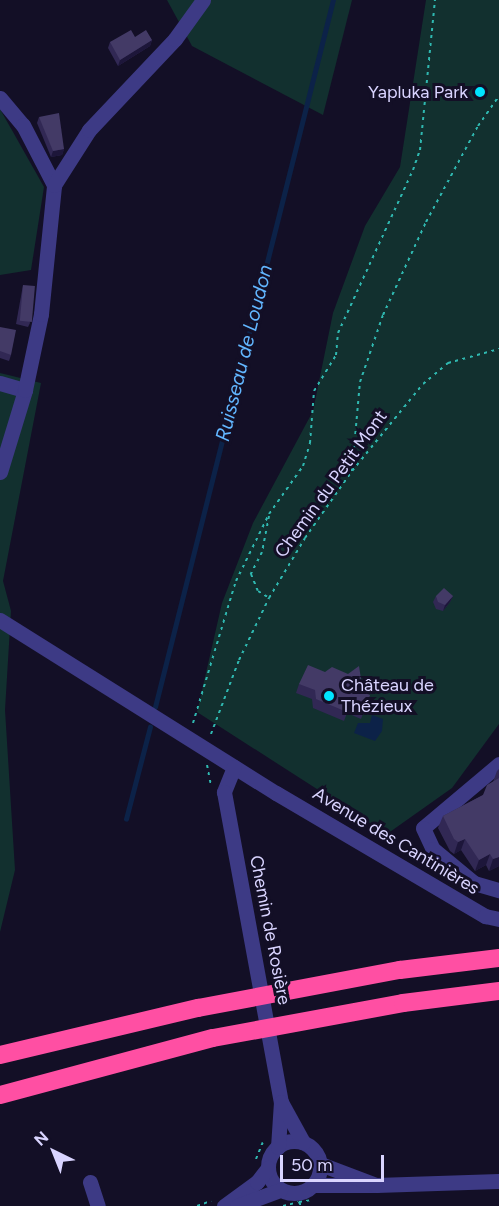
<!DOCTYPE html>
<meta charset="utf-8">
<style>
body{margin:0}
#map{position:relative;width:499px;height:1206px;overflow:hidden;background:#130f26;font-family:Figtree,sans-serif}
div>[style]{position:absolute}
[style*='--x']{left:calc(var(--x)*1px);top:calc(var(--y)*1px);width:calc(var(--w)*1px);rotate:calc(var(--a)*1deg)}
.green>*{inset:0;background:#12302f}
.water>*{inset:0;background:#0c2248}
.stream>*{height:4.5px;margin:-2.25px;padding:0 2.25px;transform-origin:2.25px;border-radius:2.25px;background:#0c2248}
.path>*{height:2px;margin-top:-1px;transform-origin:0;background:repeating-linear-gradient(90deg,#2fb8b0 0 3px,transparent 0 7.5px)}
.minor>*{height:15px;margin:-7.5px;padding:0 7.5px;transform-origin:7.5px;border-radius:7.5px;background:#3d3a85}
.minor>.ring{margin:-7.5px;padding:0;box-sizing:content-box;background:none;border:15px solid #3d3a85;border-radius:50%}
.highway>*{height:18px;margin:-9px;padding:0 9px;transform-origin:9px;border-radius:9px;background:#ff4fa3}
.wall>*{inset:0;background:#312854}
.shaded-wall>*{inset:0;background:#1d163a}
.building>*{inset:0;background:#433a66;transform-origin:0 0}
.dots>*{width:16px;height:16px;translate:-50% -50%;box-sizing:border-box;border:3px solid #130f26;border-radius:50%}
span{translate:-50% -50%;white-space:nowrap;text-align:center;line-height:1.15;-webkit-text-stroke:6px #130f26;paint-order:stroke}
.poi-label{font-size:18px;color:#d9d4ff}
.right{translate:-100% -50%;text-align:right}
.left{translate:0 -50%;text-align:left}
.street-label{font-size:18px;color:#d9d4ff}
.water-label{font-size:20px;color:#62b6ff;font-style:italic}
.north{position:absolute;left:24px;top:1122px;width:60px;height:60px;-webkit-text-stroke:4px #130f26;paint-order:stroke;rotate:317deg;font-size:16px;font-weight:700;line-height:24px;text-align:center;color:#d9d4ff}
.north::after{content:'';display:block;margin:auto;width:21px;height:27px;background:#d9d4ff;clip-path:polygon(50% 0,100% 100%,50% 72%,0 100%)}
.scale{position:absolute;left:280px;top:1155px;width:104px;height:27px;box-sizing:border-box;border:3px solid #d9d4ff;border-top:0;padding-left:8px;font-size:18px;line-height:21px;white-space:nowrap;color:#d9d4ff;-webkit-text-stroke:4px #130f26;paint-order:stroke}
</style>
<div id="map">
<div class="green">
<i style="clip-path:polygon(167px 0,352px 0,323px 115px,192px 46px)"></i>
<i style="clip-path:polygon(426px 0,499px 0,499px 724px,452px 788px,387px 834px,197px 712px,222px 603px,253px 523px,313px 411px,333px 313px,365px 226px,400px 167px)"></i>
<i style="clip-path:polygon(0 109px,44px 187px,31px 270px,0 275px)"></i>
<i style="clip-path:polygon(0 373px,41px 383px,3px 581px,11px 611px,5px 710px,15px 870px,0 932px)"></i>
</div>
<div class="water">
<i style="clip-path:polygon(372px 715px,383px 719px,382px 731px,375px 741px,354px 733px,358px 723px,370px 723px)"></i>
</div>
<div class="stream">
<i style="--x:155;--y:707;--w:729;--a:-75.87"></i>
<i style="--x:126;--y:819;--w:95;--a:-75.4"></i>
</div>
<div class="path">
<i style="--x:352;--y:471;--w:89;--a:-84.9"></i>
<i style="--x:360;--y:382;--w:71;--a:-71.1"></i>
<i style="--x:383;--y:315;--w:102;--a:-65.2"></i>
<i style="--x:426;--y:222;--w:109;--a:-61.6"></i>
<i style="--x:478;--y:126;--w:37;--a:-55"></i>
<i style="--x:269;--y:516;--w:37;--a:101"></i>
<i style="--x:262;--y:552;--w:25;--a:117"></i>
<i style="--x:251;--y:574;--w:18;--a:68"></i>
<i style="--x:258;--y:591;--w:13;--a:32"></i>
<i style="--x:193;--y:723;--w:148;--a:-73.2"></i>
<i style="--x:236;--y:581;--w:75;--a:-63.8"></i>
<i style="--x:269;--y:514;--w:59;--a:-54.7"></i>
<i style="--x:303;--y:466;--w:24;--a:-73"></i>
<i style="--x:310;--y:443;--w:52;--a:-85.6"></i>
<i style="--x:314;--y:391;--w:42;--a:-58.6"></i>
<i style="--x:336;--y:355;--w:22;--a:-85"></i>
<i style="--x:338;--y:333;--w:179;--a:-65.3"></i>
<i style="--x:413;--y:170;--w:21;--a:-71"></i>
<i style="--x:420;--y:150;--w:151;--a:-84.3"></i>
<i style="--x:211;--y:734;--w:79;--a:-69.3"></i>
<i style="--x:239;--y:660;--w:69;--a:-64.2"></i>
<i style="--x:269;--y:598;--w:70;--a:-59"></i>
<i style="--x:305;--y:538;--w:82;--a:-55"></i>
<i style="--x:352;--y:471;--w:112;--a:-50.8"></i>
<i style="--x:423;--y:384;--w:33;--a:-40"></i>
<i style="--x:448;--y:363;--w:53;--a:-15.4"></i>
<i style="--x:207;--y:765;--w:21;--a:79"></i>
<i style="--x:256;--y:1159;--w:18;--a:-68"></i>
<i style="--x:299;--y:1202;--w:12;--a:-9"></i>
<i style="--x:197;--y:1206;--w:15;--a:-20"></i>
<i style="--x:283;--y:1206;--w:16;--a:-14"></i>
<i style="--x:299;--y:1202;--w:4;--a:63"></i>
</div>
<div class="minor">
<i style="--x:0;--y:98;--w:35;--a:50"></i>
<i style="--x:23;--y:125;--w:68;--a:62.7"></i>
<i style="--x:0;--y:383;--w:26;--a:16"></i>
<i style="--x:0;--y:472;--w:86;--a:-73"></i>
<i style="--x:25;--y:390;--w:78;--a:-78.1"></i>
<i style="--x:41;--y:314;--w:130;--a:-84.2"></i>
<i style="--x:54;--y:185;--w:65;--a:-57.5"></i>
<i style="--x:89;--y:130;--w:125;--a:-46.6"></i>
<i style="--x:175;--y:39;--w:48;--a:-54.3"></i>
<i style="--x:0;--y:620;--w:326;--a:32.1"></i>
<i style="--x:276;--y:793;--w:243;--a:30.5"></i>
<i style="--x:485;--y:916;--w:14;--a:12"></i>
<i style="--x:499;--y:764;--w:99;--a:139.9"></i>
<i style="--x:423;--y:828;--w:23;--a:65"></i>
<i style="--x:433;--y:849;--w:53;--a:39.7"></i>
<i style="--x:474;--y:883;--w:26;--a:16"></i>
<i style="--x:234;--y:767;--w:27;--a:112"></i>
<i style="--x:224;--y:792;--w:315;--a:79.6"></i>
<i class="ring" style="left:268px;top:1141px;width:37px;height:37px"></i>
<i style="--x:278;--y:1147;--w:45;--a:-86.2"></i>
<i style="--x:281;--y:1102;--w:46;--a:61.2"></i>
<i style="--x:90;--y:1182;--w:25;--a:72"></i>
<i style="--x:314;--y:1185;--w:62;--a:0"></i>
<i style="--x:376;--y:1185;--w:60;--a:-159.4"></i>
<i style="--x:376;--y:1185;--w:123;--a:-1.9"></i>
<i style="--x:224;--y:1206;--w:41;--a:-36"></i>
<i style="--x:257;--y:1182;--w:18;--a:-52"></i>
<i style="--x:237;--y:1206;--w:46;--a:-20.4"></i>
</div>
<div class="highway">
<i style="--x:0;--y:1055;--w:204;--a:-13.4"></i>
<i style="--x:198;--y:1008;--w:206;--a:-10.7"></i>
<i style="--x:400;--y:970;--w:100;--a:-6.9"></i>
<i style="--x:0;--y:1095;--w:220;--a:-15"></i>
<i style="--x:213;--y:1038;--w:193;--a:-10.4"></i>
<i style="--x:403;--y:1003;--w:97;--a:-7.1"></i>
</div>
<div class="wall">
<i style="clip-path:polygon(135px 37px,152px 40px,150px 46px,118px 66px,108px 48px,110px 42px)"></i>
<i style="clip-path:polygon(39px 117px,64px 149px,62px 155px,51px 157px,37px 123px)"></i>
<i style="clip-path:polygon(23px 285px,30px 323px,28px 327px,16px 324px)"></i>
<i style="clip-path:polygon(0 327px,11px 355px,9px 361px,0 358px)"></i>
<i style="clip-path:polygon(436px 596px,453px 596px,450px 602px,443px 611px,436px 609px,433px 602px)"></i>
<i style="clip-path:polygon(325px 672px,357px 690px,370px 695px,361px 719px,347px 713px,344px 721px,313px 708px,312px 699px,296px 693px,299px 684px)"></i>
<i style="clip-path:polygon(499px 769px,499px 866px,489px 871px,486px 865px,475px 871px,461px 850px,454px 854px,450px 851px,438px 828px,443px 816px,483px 795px,493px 782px,497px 771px)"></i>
</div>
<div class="shaded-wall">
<i style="clip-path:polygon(152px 40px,150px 46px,118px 66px,120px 60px)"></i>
<i style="clip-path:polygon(64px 149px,62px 155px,51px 157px,53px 151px)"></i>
<i style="clip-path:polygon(453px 596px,450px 602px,443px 611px,445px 605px)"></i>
<i style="clip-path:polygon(465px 839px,461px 850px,454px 854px,458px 842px)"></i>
<i style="clip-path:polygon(490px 854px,486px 865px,475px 871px,479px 860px)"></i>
<i style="clip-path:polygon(499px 857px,499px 866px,489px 871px,493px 859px)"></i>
</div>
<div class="building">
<i style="clip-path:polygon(131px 30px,135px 37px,146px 30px,152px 40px,120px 60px,110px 42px)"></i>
<i style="clip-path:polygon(59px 113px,64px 149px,53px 151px,39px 117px)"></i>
<i style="left:23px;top:285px;width:12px;height:36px;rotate:5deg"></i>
<i style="clip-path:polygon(0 327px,16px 330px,11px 355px,0 351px)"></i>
<i style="clip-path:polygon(444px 588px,453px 596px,445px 605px,438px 602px,436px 596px)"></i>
<i style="clip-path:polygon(308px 665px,325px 672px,332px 667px,348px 674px,359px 666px,361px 679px,356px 690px,370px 695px,364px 710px,350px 704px,347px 712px,316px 699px,315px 690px,299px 684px)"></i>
<i style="clip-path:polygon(499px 778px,499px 857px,493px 859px,490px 854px,479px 860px,465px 839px,458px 842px,454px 839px,443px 816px,483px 795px,487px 785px)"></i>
</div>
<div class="dots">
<i style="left:480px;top:92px;background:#00e5ff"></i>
<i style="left:329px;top:696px;background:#00e5ff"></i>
</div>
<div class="poi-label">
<span class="right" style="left:468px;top:92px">Yapluka Park</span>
<span class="left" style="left:341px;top:696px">Château de<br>Thézieux</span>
</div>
<div class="street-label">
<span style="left:331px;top:484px;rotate:-54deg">Chemin du Petit Mont</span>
<span style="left:396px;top:841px;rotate:31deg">Avenue des Cantinières</span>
<span style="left:270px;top:930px;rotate:79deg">Chemin de Rosière</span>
</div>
<div class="water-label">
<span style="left:244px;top:353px;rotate:-76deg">Ruisseau de Loudon</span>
</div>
<div class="north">N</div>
<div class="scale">50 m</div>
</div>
